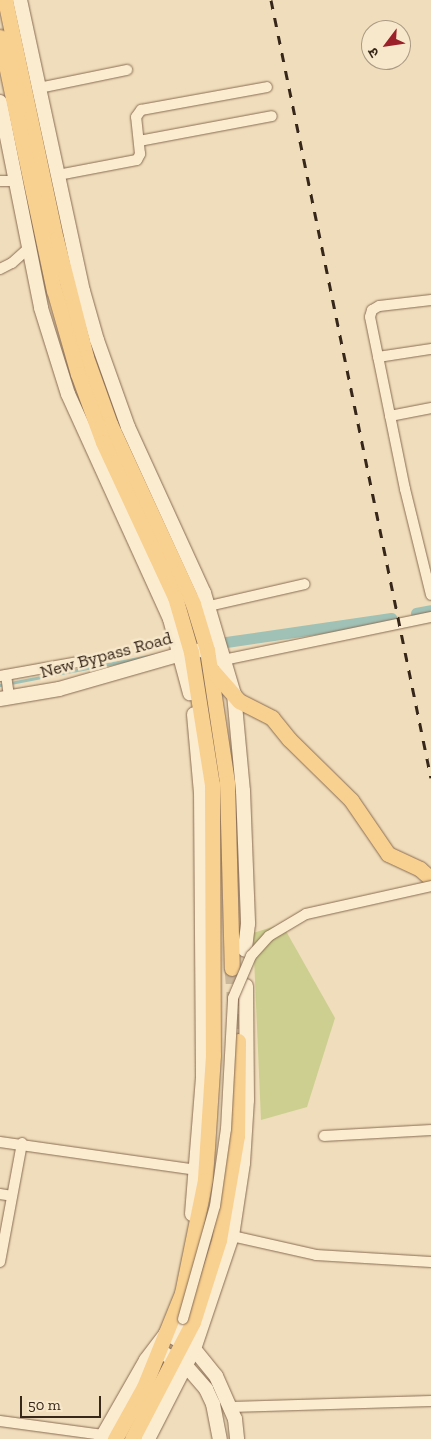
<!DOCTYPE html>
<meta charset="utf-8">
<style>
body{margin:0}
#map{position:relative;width:431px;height:1439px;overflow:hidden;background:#f0ddbb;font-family:"Zilla Slab","Noto Sans Devanagari",serif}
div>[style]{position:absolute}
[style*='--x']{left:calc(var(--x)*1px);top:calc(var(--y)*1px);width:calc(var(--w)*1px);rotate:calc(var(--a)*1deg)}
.green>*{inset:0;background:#cccf8f}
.stream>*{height:3px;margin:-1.5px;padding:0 1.5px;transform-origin:1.5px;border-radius:1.5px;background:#a0c1b5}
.canal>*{height:11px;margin:-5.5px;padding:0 5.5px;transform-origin:5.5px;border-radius:5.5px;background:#a0c1b5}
.primary-tunnel>*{height:15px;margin-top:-7.5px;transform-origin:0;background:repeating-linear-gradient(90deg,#cbb89b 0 15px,transparent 0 23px)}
.roads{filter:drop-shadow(0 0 1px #896d54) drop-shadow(0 0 1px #896d54)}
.minor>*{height:10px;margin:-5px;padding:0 5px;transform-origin:5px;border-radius:5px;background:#fbebcf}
.secondary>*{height:14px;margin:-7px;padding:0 7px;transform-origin:7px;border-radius:7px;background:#fbebcf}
.primary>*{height:15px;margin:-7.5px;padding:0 7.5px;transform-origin:7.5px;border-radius:7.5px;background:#f8d08f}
.rail>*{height:3px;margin-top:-1.5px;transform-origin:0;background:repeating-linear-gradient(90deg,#37261a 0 9px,transparent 0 18px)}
.bridges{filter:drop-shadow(0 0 1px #896d54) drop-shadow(0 0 1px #896d54)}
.minor-bridge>*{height:10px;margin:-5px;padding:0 5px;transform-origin:5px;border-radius:5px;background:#fbebcf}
span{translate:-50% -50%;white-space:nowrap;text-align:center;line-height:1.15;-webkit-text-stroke:5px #f7e8cb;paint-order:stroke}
.street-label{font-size:18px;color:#37261a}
.north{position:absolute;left:361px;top:20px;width:50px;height:50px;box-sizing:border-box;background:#f7e8cb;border:1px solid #aa9a84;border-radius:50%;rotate:239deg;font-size:14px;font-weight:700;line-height:20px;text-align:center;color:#37261a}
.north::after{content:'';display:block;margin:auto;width:18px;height:22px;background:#9c202a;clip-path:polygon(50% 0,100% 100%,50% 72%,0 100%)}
.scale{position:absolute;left:20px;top:1396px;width:81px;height:22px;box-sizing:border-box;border:2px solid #37261a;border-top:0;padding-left:6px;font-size:15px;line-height:18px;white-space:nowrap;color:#37261a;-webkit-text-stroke:4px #f7e8cb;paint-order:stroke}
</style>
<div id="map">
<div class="green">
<i style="clip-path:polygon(282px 924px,335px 1018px,307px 1107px,261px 1120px,253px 933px)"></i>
</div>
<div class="stream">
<i style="--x:0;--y:685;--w:157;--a:-11"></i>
</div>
<div class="canal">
<i style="--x:416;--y:613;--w:15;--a:-11"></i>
<i style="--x:226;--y:642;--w:167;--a:-8.3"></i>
</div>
<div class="primary-tunnel">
<i style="--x:232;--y:968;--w:73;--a:85.3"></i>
</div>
<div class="roads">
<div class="minor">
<i style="--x:39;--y:88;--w:90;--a:-11.6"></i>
<i style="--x:139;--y:141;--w:135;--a:-10.6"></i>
<i style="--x:58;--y:175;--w:80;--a:-10.8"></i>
<i style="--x:137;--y:160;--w:7;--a:-63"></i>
<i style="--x:140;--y:154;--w:37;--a:-96"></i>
<i style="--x:136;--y:117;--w:9;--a:-54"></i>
<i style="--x:141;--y:110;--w:128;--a:-10.3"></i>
<i style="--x:0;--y:181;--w:17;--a:0"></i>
<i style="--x:0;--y:269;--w:13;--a:-27"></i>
<i style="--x:12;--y:263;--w:24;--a:-42"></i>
<i style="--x:431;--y:300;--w:52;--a:173.4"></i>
<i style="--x:379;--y:306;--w:8;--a:150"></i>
<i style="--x:372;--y:310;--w:7;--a:106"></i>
<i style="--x:370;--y:317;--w:176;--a:78.5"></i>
<i style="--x:405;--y:489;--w:109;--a:76.2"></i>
<i style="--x:378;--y:357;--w:54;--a:-8.6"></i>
<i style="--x:390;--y:416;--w:42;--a:-11"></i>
<i style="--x:209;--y:606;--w:98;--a:-12.9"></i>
<i style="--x:209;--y:663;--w:227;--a:-11.7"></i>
<i style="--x:6;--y:675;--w:22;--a:82"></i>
<i style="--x:0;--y:676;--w:84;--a:-10.2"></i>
<i style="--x:324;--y:1136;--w:107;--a:-3.2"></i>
<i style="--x:0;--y:1142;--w:199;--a:8.1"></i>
<i style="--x:0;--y:1194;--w:12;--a:9"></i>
<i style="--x:232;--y:1236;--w:86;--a:12.7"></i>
<i style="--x:316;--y:1255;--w:115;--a:3.5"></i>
<i style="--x:0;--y:1262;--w:121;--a:-79.5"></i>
<i style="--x:175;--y:1338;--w:21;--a:-67"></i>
<i style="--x:231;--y:1407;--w:200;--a:-1.7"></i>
<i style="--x:0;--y:1421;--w:104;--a:7.7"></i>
</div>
<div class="secondary">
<i style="--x:20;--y:0;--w:298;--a:77.8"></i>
<i style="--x:83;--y:291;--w:51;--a:74.1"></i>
<i style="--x:97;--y:340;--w:92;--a:70.4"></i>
<i style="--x:128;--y:427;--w:183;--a:65.4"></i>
<i style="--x:204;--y:593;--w:105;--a:73.5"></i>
<i style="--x:234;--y:694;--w:97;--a:84.7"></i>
<i style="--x:243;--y:791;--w:133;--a:87.8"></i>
<i style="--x:248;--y:924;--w:26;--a:97"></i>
<i style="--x:0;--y:102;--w:210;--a:78.7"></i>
<i style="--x:41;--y:308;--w:90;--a:72.6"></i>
<i style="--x:68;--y:394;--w:247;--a:65.6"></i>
<i style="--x:170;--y:619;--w:77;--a:74.9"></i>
<i style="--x:0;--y:699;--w:60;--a:-9.6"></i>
<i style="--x:59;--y:689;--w:127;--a:-16"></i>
<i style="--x:181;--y:654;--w:38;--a:-11"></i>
<i style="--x:192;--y:1214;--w:137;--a:-85.4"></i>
<i style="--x:203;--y:1077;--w:284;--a:-90.4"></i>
<i style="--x:201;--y:793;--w:79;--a:-95.1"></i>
<i style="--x:160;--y:1351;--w:31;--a:31"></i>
<i style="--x:187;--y:1367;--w:29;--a:49"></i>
<i style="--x:206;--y:1389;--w:17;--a:65"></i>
<i style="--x:213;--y:1404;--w:36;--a:79"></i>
<i style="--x:101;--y:1439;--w:91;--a:-60.3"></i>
<i style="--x:146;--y:1360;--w:34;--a:-53"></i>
<i style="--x:166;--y:1333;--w:32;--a:30"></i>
<i style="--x:194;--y:1349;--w:35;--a:51"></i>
<i style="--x:216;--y:1376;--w:47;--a:66.2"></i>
<i style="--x:235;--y:1419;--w:20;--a:84"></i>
<i style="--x:148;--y:1439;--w:101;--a:-62.9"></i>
<i style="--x:194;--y:1349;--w:119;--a:-71.4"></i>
<i style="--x:232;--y:1236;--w:74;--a:-81.4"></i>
<i style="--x:243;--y:1163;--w:63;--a:-86.4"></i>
<i style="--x:247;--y:1100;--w:114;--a:-90.5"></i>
</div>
<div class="primary">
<i style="--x:5;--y:0;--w:244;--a:78"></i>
<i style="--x:56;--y:239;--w:122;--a:75.7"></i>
<i style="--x:86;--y:357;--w:71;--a:70.3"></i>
<i style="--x:110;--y:424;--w:198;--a:65.2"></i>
<i style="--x:193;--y:604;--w:48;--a:73.1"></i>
<i style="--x:207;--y:650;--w:134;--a:81.4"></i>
<i style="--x:227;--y:783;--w:185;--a:88.5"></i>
<i style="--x:0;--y:37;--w:259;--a:78"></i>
<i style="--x:54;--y:290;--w:87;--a:74.1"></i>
<i style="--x:78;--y:374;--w:72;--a:69.8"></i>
<i style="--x:103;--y:442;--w:171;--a:65.1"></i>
<i style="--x:175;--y:597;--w:57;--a:73.8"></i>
<i style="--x:191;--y:652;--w:134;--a:81"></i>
<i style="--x:212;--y:784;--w:271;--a:89.8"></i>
<i style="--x:213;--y:1055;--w:125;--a:93.7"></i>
<i style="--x:205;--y:1180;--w:115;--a:101.5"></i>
<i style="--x:182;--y:1293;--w:101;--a:112"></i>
<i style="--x:144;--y:1387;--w:60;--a:119.1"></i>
<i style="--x:210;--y:668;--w:44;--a:48.7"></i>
<i style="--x:239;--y:701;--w:37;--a:27"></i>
<i style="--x:272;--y:718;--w:27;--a:51"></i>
<i style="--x:289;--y:739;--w:87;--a:44.5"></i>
<i style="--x:351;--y:800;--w:65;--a:55.6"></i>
<i style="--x:388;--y:854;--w:35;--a:25"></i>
<i style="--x:420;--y:869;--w:15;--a:42"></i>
<i style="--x:132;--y:1439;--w:132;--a:-62.5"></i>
<i style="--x:193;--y:1322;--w:86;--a:-72.4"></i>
<i style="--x:219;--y:1240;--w:106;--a:-80.2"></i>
<i style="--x:237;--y:1136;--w:95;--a:-89.4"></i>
</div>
</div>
<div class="rail">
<i style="--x:271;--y:0;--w:794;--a:78.38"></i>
</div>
<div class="bridges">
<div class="minor-bridge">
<i style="--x:183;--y:1319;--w:117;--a:-74.2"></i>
<i style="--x:215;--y:1206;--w:78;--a:-81.9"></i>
<i style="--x:226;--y:1129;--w:131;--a:-86.9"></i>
<i style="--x:233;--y:998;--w:46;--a:-66.8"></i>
<i style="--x:251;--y:956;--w:27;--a:-48"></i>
<i style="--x:269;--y:936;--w:43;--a:-30.7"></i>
<i style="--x:306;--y:914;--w:128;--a:-12.6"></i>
</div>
</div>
<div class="street-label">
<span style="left:106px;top:655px;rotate:-15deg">New Bypass Road</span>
</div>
<div class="north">उ</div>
<div class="scale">50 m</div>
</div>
